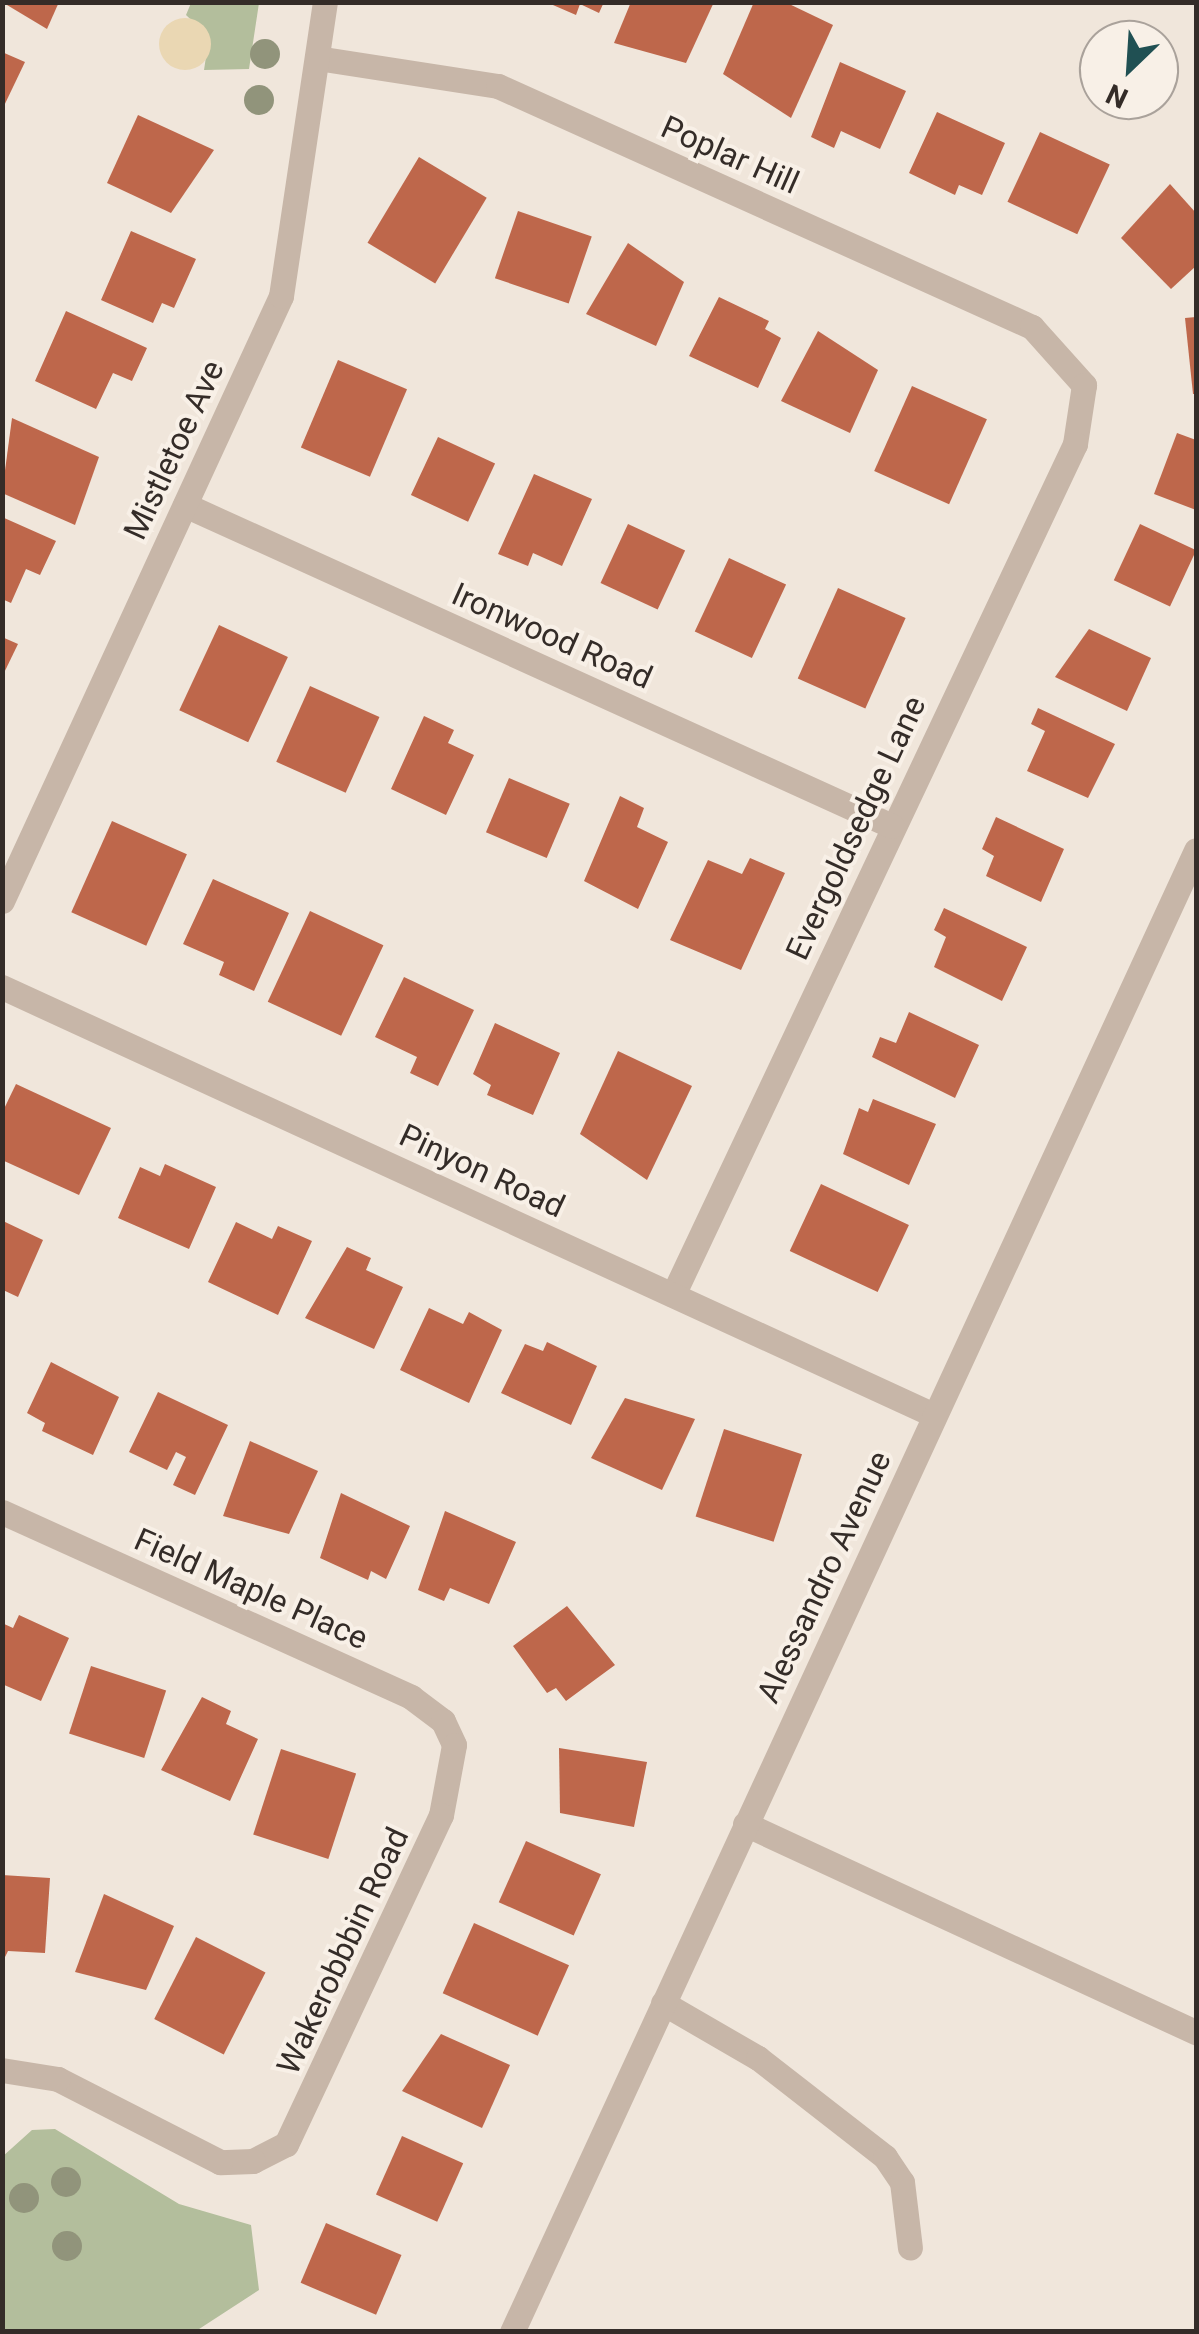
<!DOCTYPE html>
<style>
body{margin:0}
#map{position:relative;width:1199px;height:2334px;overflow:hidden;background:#f0e6db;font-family:Roboto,sans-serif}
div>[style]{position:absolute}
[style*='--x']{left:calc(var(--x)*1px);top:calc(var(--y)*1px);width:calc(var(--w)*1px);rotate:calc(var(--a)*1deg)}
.green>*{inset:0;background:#b3be9c}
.sand>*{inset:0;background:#ead7b3}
.round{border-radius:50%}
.building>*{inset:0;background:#be674b;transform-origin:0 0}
.minor>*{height:25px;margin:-12.5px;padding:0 12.5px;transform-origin:12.5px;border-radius:12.5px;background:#c7b6a8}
.trees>*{width:30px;height:30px;margin:-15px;border-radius:50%;background:#91947b}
span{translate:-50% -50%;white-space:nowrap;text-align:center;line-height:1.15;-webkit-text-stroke:8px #f8f0e7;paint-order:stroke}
.street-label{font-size:32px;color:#342c28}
.frame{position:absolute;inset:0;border:5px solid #342c28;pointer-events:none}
.north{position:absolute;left:1079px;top:20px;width:100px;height:100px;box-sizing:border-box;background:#f8f0e7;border:2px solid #aaa29b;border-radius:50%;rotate:205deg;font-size:28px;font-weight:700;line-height:40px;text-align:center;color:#342c28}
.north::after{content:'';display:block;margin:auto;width:35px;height:45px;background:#205053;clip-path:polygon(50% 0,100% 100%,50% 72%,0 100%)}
</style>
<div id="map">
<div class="green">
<i style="clip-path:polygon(191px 3px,259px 3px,249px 69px,204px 70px,209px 37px,186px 15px)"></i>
<i style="clip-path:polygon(55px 2129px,179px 2204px,251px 2225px,259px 2290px,196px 2331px,3px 2331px,2px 2157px,32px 2130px)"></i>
</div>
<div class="sand">
<i class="round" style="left:159px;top:18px;width:52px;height:52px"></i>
</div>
<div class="building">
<i style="clip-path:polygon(2px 2px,59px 2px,47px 29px)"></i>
<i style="clip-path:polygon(546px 2px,604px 2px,599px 13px,580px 4px,576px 15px)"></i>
<i style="clip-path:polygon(631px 2px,714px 2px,686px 63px,614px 43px)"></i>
<i style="clip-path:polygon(754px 2px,785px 2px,833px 25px,791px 118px,723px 74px)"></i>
<i style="clip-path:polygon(2px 52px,25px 62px,2px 110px)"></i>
<i style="clip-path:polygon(840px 62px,906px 91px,880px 149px,841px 131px,834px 148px,811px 137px)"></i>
<i style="clip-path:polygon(937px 112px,1005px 143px,982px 195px,959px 185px,955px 195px,909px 173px)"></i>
<i style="clip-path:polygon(138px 115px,214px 150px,171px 213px,107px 183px)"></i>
<i style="left:1040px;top:132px;width:77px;height:77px;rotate:25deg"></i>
<i style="left:419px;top:157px;width:79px;height:100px;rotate:31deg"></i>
<i style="clip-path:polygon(1170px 184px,1196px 213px,1196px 266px,1171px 289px,1121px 238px)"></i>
<i style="left:518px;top:211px;width:78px;height:71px;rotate:19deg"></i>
<i style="clip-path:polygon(131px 231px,196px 259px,174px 308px,162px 303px,153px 323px,101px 300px)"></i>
<i style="clip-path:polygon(628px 243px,684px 282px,656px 346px,586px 314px)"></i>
<i style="clip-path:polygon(719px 297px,769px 321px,765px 329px,781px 338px,758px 388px,689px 356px)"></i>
<i style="clip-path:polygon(66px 311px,147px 348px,132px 381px,113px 373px,96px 409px,35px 381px)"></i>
<i style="clip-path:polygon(1196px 317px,1196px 394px,1193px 394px,1185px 318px)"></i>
<i style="clip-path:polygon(818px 331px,878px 370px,850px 433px,781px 401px)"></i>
<i style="left:338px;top:360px;width:75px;height:95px;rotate:23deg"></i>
<i style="left:912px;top:386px;width:82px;height:93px;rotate:24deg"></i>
<i style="clip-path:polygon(12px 418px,99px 457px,75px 525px,2px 493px)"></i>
<i style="clip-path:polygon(1177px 433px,1196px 440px,1196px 510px,1154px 494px)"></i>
<i style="left:438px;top:437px;width:63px;height:64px;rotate:25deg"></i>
<i style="clip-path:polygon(534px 474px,592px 499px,562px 566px,533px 553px,528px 566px,498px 554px)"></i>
<i style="clip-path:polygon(2px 517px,56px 541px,40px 575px,26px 569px,11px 603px,2px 599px)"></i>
<i style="left:628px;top:524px;width:63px;height:65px;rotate:25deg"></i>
<i style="left:1140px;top:524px;width:62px;height:62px;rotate:25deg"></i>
<i style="left:729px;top:558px;width:63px;height:81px;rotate:25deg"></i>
<i style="left:838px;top:588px;width:74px;height:99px;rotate:24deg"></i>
<i style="left:219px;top:625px;width:76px;height:94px;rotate:25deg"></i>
<i style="clip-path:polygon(1089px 629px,1151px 658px,1127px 711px,1055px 677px)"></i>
<i style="clip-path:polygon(2px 637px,18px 644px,2px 677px)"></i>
<i style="left:310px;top:686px;width:76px;height:83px;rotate:24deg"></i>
<i style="clip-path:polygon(1038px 708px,1115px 744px,1088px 798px,1027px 771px,1045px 731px,1031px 724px)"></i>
<i style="clip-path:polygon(424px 716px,454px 730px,448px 743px,474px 755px,446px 815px,391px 789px)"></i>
<i style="left:509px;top:778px;width:66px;height:59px;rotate:23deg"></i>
<i style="clip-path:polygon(620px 796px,644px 808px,637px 827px,668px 842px,638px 909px,584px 881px)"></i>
<i style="clip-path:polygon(996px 817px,1064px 849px,1041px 902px,986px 876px,994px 856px,982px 849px)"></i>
<i style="left:112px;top:821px;width:82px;height:100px;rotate:24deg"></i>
<i style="clip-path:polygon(750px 858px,785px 873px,741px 970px,670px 940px,708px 860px,742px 874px)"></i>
<i style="clip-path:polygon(213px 879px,289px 913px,254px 991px,219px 975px,224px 962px,183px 944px)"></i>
<i style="clip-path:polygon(944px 908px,1027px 947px,1002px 1001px,934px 967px,946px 937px,934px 930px)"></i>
<i style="left:310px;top:911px;width:81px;height:100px;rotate:25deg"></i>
<i style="clip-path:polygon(404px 977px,474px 1010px,438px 1086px,410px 1073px,417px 1057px,375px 1037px)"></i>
<i style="clip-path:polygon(909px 1012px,979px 1045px,955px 1098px,872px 1057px,880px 1037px,896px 1043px)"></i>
<i style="clip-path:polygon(495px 1023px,560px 1053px,533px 1115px,487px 1095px,491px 1085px,473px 1074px)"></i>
<i style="clip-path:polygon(618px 1051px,692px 1086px,647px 1180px,580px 1134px)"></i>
<i style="clip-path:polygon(16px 1084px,111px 1128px,79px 1195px,2px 1160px,2px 1113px)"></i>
<i style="clip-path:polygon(873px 1099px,936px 1124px,909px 1185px,843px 1154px,859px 1108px,868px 1112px)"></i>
<i style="clip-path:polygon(165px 1164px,216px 1187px,189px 1249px,118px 1218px,140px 1167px,160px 1176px)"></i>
<i style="left:821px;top:1184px;width:97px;height:74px;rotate:25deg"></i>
<i style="clip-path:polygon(3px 1221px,43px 1240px,18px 1297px,3px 1290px)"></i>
<i style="clip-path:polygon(236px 1222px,272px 1239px,278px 1226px,312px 1241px,278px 1315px,208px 1282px)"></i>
<i style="clip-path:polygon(347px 1247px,371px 1258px,366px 1270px,403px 1287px,374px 1349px,305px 1318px)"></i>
<i style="clip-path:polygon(429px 1308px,463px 1324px,469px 1312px,502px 1330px,469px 1403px,400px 1370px)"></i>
<i style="clip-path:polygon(547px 1342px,597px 1366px,571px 1425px,501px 1393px,525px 1344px,543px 1351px)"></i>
<i style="clip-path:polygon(51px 1362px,119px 1397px,93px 1455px,42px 1431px,45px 1423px,27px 1413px)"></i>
<i style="clip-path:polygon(158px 1392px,228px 1425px,195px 1495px,173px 1485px,186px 1457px,176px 1452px,167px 1470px,129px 1452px)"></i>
<i style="clip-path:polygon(625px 1398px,695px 1419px,662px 1490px,591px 1458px)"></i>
<i style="left:724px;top:1429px;width:82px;height:92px;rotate:18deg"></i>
<i style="clip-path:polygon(250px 1441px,318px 1471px,289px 1534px,223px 1516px)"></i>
<i style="clip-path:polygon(341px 1493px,410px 1526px,386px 1579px,371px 1571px,368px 1580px,320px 1558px)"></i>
<i style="clip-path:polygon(445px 1511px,516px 1542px,489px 1604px,450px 1588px,444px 1601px,418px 1590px)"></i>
<i style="clip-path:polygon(567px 1606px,615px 1665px,566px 1701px,556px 1688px,547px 1693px,513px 1646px)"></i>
<i style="clip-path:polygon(19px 1615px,69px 1638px,41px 1701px,2px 1684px,2px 1623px,13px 1628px)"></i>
<i style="left:91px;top:1666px;width:79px;height:71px;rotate:18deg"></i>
<i style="clip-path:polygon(202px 1697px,231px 1711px,226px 1724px,258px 1739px,230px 1801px,161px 1770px)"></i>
<i style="clip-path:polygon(559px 1748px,647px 1762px,634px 1827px,560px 1813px)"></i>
<i style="left:281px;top:1749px;width:79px;height:90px;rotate:18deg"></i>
<i style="left:526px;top:1841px;width:82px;height:67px;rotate:24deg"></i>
<i style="clip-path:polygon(2px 1875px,50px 1878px,45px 1953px,8px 1951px,2px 1963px)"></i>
<i style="clip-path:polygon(104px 1894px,174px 1926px,146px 1990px,75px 1972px)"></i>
<i style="left:474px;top:1923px;width:104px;height:77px;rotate:24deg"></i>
<i style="left:196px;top:1937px;width:78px;height:92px;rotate:27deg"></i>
<i style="clip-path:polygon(441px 2034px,510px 2065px,482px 2128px,402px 2091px)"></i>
<i style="left:402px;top:2136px;width:67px;height:64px;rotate:24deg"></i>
<i style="left:326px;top:2223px;width:82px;height:65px;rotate:23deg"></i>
</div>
<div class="minor">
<i style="--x:317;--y:58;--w:183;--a:8.8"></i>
<i style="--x:498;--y:86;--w:586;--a:24.29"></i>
<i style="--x:1032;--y:327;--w:78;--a:48.1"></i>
<i style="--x:1084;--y:385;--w:60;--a:98.7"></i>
<i style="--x:1075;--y:444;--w:941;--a:115.29"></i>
<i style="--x:185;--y:505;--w:776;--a:24.42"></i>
<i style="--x:2;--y:901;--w:666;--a:-65.24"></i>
<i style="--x:281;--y:296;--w:297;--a:-81.5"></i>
<i style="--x:2;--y:987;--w:1026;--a:24.67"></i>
<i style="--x:2;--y:1512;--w:449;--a:24.3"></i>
<i style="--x:411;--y:1697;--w:40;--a:37"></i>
<i style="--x:443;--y:1721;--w:26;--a:65"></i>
<i style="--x:454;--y:1745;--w:71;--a:100.5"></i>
<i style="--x:441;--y:1815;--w:364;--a:115.2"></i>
<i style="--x:286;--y:2144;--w:37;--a:153"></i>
<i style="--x:253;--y:2161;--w:33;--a:178"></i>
<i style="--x:220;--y:2162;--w:182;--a:-152.9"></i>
<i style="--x:58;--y:2079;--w:57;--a:-170.9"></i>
<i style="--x:745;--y:1824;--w:497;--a:24.8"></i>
<i style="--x:663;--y:2003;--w:110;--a:30.1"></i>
<i style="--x:758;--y:2058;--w:161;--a:37.9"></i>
<i style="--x:885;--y:2157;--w:30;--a:56"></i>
<i style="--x:902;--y:2182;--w:66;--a:83.1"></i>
<i style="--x:512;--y:2332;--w:1632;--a:-65.22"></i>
</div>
<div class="trees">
<i style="left:265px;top:54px"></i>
<i style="left:259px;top:100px"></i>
<i style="left:66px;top:2182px"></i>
<i style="left:24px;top:2198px"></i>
<i style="left:67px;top:2246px"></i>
</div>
<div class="street-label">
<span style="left:730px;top:155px;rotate:24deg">Poplar Hill</span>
<span style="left:174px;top:450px;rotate:-65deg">Mistletoe Ave</span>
<span style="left:552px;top:636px;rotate:24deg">Ironwood Road</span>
<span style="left:856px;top:828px;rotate:-65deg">Evergoldsedge Lane</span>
<span style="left:482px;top:1171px;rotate:25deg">Pinyon Road</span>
<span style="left:824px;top:1577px;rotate:-65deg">Alessandro Avenue</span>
<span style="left:251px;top:1589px;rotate:24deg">Field Maple Place</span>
<span style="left:343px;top:1951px;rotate:-65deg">Wakerobbbin Road</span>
</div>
<div class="frame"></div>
<div class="north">N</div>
</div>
